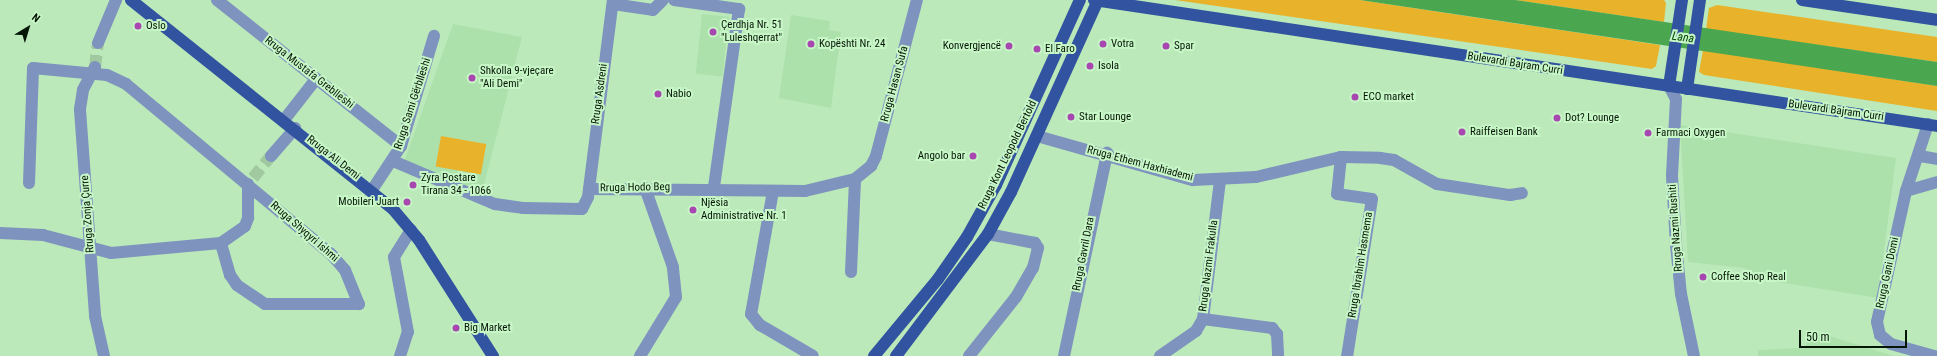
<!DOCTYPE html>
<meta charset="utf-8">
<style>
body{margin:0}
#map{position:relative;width:1937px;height:356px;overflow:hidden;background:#bbe9ba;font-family:"Roboto Condensed",sans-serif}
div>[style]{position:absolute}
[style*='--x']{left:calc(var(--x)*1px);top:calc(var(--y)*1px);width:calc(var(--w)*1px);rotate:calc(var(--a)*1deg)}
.built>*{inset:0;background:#ade1ac;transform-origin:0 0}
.green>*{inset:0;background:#e9b22b;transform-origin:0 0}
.water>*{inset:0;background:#4aa64f}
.minor-tunnel>*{height:12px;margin-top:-6px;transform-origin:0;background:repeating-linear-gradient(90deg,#a0c99f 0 12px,transparent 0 18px)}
.minor>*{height:12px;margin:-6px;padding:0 6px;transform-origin:6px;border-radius:6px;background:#7e93be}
.major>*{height:12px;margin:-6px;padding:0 6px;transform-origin:6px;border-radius:6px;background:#32539f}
.dots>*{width:11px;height:11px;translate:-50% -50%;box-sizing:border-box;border:2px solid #c8f7c7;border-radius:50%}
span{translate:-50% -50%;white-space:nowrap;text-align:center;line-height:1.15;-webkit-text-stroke:4px #c8f7c7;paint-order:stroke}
.poi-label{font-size:11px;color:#061606}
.left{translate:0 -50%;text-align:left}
.right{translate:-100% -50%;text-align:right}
.street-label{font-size:11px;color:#061606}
.water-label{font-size:12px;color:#00460a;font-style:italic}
.north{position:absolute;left:8px;top:8px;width:40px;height:40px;-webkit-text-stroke:3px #c8f7c7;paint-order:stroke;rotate:38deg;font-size:11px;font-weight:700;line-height:16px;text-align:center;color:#061606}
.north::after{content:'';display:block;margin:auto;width:14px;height:18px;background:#061606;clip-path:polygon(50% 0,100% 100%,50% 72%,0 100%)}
.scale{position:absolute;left:1799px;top:330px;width:108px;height:18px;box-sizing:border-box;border:2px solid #061606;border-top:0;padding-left:5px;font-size:12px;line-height:14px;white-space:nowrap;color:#061606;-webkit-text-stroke:3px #c8f7c7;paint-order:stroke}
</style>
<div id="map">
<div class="built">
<i style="left:702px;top:14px;width:27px;height:60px;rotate:6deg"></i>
<i style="clip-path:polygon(791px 15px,830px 21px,829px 30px,841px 32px,831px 108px,779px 98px)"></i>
<i style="clip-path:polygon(453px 24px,522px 37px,482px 193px,404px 162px)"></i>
<i style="clip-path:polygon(1680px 125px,1896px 158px,1878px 298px,1771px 281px,1744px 268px,1688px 262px)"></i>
<i style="clip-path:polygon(1810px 330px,1894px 356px,1758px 356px,1758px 350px,1800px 348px,1806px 345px)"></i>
</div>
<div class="green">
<i style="clip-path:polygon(1175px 0,1360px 0,1660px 45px,1656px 66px,1652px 69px)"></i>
<i style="clip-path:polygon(1515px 0,1664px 0,1666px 3px,1664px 22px)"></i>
<i style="clip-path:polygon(1717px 5px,1937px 37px,1937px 62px,1706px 29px,1709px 8px)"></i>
<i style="clip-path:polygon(1703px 50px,1937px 86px,1937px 111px,1704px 75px,1699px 72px)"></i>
<i style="left:441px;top:136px;width:46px;height:31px;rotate:10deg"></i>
</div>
<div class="water">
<i style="clip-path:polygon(1360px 0,1515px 0,1937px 62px,1937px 86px)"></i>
</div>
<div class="minor-tunnel">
<i style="--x:95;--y:67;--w:24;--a:-83"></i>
<i style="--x:253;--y:178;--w:28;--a:-51"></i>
</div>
<div class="minor">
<i style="--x:217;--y:0;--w:235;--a:38.4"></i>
<i style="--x:674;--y:0;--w:66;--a:7.9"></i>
<i style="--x:739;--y:9;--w:181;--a:98"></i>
<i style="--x:613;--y:4;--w:40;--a:8.5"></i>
<i style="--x:653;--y:10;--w:14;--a:-45"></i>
<i style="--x:98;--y:43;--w:47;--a:-67.3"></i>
<i style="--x:95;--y:67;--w:26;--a:118"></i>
<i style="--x:83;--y:90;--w:20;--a:99"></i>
<i style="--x:80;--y:110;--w:207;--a:85.8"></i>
<i style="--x:95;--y:316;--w:41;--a:77.3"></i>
<i style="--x:1669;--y:86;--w:15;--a:62"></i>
<i style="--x:1676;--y:99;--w:77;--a:93"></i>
<i style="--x:1672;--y:176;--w:69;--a:86.7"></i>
<i style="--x:1676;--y:245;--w:49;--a:84.2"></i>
<i style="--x:1681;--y:294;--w:63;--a:78.2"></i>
<i style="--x:284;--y:120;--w:52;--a:-52"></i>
<i style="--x:1928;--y:124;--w:71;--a:108.2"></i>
<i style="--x:1906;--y:191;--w:134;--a:102.5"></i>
<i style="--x:1877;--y:322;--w:13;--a:77"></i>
<i style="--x:1880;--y:335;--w:14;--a:39"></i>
<i style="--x:1891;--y:344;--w:45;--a:15.6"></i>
<i style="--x:1037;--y:136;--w:162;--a:15.8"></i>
<i style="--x:1193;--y:180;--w:63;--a:-2.7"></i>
<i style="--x:1256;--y:177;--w:87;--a:-13.2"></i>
<i style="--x:1341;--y:157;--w:39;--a:1"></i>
<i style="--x:1380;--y:158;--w:14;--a:8"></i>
<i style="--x:1394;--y:160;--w:49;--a:29.2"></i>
<i style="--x:1437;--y:184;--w:74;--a:8.6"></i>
<i style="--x:1510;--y:195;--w:12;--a:-9"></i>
<i style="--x:271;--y:156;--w:37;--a:-49"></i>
<i style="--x:1920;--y:156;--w:17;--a:10"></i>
<i style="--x:1341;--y:157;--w:37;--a:96"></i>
<i style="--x:1337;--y:194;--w:35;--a:8"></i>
<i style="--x:1372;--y:199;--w:159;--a:99"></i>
<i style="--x:393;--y:161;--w:111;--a:22.9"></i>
<i style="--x:495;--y:204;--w:28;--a:8"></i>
<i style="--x:523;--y:208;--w:59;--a:1"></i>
<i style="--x:582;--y:209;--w:13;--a:-63"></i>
<i style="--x:588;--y:197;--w:199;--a:-82.8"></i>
<i style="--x:29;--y:183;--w:115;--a:-88"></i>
<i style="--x:33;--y:68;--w:74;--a:5.4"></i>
<i style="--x:107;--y:75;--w:21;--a:25"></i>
<i style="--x:126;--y:84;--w:266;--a:39.7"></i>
<i style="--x:331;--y:254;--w:21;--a:49"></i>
<i style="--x:345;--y:270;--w:37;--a:68"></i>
<i style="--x:359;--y:304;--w:94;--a:180"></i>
<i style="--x:265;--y:304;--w:34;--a:-146"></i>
<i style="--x:237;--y:285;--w:12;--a:-125"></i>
<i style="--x:230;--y:275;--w:33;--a:-106"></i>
<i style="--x:589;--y:189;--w:216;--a:0.5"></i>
<i style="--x:805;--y:191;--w:51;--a:-13.5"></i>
<i style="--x:855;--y:179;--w:21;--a:-39"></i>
<i style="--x:871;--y:166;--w:11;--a:-63"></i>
<i style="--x:876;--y:156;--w:161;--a:-75.3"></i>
<i style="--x:372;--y:190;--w:53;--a:-56.6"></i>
<i style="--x:401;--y:146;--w:115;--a:-73.3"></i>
<i style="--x:773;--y:191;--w:125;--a:100.1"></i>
<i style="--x:751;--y:314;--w:14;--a:51"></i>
<i style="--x:760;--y:325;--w:61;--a:30.3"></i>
<i style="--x:1906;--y:191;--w:32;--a:-16"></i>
<i style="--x:0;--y:233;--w:43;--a:2.7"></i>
<i style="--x:43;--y:235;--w:70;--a:14.8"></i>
<i style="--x:111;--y:253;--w:110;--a:-5.2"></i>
<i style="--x:221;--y:243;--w:29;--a:-35"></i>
<i style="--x:245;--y:226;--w:9;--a:-69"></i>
<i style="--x:248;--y:218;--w:34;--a:-90"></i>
<i style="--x:851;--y:272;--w:93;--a:-87.5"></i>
<i style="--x:1203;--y:319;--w:70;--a:7.4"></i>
<i style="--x:1272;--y:328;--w:8;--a:50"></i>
<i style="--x:1277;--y:334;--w:22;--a:87"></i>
<i style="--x:400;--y:356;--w:25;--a:-72"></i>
<i style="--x:408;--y:332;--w:76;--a:-100.6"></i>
<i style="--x:394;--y:257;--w:32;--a:-58"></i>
<i style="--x:640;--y:356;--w:69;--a:-58.6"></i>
<i style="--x:676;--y:297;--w:30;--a:-96"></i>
<i style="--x:673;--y:267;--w:84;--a:-109.5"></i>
<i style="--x:969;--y:356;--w:75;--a:-51.5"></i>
<i style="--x:1016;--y:297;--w:34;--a:-60"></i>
<i style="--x:1033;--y:268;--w:21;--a:-76"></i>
<i style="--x:1038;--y:248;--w:6;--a:-121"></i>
<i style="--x:1035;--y:243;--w:48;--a:-169.2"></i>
<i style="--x:1064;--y:356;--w:208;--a:-78"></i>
<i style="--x:1160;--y:356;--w:44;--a:-34.8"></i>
<i style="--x:1196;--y:331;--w:14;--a:-60"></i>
<i style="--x:1203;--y:319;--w:140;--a:-83"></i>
</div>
<div class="major">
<i style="--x:131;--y:0;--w:334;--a:38.6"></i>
<i style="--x:392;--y:208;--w:42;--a:49.8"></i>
<i style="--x:419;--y:240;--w:138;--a:57.5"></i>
<i style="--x:1094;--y:0;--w:852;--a:8.5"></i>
<i style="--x:1802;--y:0;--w:136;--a:8.4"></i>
<i style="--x:1669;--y:86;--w:87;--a:-81.4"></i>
<i style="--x:1687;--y:89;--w:90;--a:-81.7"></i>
<i style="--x:874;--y:356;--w:100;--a:-50.3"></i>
<i style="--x:938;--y:279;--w:51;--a:-55.4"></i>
<i style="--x:967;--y:237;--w:60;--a:-60.9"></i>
<i style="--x:996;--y:185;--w:203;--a:-65.6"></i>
<i style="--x:896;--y:356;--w:153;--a:-53"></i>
<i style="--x:988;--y:234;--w:48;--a:-61.3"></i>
<i style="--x:1011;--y:192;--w:211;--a:-65.6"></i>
</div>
<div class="dots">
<i style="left:138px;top:26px;background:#a747af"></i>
<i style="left:713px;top:32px;background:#a747af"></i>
<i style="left:811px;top:44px;background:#a747af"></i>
<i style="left:1103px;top:44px;background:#a747af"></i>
<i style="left:1009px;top:46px;background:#a747af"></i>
<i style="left:1166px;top:46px;background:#a747af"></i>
<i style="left:1037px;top:49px;background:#a747af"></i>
<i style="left:1090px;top:66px;background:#a747af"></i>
<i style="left:472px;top:78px;background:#a747af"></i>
<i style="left:658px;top:94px;background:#a747af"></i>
<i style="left:1355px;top:97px;background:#a747af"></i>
<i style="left:1071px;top:117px;background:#a747af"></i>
<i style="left:1557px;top:118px;background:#a747af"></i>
<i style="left:1462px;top:132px;background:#a747af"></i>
<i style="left:1648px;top:133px;background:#a747af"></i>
<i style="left:973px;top:156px;background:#a747af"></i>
<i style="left:413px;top:185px;background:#a747af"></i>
<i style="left:407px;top:202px;background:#a747af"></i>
<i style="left:693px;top:210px;background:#a747af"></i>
<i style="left:1703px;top:277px;background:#a747af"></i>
<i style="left:456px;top:328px;background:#a747af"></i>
</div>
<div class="poi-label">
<span class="left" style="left:146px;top:26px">Oslo</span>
<span class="left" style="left:721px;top:32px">Çerdhja Nr. 51<br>"Luleshqerrat"</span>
<span class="left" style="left:819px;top:44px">Kopështi Nr. 24</span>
<span class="left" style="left:1111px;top:44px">Votra</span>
<span class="right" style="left:1001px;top:46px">Konvergjencë</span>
<span class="left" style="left:1174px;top:46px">Spar</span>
<span class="left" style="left:1045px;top:49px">El Faro</span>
<span class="left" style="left:1098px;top:66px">Isola</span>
<span class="left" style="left:480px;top:78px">Shkolla 9-vjeçare<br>"Ali Demi"</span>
<span class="left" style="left:666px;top:94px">Nabio</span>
<span class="left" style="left:1363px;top:97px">ECO market</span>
<span class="left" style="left:1079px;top:117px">Star Lounge</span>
<span class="left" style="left:1565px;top:118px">Dot? Lounge</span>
<span class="left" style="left:1470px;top:132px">Raiffeisen Bank</span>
<span class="left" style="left:1656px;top:133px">Farmaci Oxygen</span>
<span class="right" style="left:965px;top:156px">Angolo bar</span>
<span class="left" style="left:421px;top:185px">Zyra Postare<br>Tirana 34 - 1066</span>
<span class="right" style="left:399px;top:202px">Mobileri Juart</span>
<span class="left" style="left:701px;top:210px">Njësia<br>Administrative Nr. 1</span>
<span class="left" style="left:1711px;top:277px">Coffee Shop Real</span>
<span class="left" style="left:464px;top:328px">Big Market</span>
</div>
<div class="street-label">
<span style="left:1515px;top:64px;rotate:9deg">Bulevardi Bajram Curri</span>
<span style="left:309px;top:73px;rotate:38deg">Rruga Mustafa Greblleshi</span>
<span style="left:895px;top:84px;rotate:-75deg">Rruga Hasan Sufa</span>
<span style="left:600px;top:94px;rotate:-82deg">Rruga Asdreni</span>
<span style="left:413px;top:104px;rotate:-72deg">Rruga Sami Gërblleshi</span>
<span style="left:1836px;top:111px;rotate:8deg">Bulevardi Bajram Curri</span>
<span style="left:1008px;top:155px;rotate:-64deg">Rruga Kont Leopold Bertold</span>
<span style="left:333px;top:158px;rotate:38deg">Rruga Ali Demi</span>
<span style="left:1140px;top:164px;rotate:15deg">Rruga Ethem Haxhiademi</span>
<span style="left:635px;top:188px;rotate:-1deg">Rruga Hodo Beg</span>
<span style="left:88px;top:214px;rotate:-94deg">Rruga Zonja Çurre</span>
<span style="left:1676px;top:228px;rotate:-94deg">Rruga Nazmi Rushiti</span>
<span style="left:304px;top:232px;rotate:41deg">Rruga Shyqyri Ishmi</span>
<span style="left:1084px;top:254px;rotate:-79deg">Rruga Gavril Dara</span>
<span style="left:1361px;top:265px;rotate:-81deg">Rruga Ibrahim Hasmema</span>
<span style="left:1209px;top:266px;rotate:-83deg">Rruga Nazmi Frakulla</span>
<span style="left:1888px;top:273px;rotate:-78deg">Rruga Gani Domi</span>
</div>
<div class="water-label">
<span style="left:1683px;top:38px;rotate:8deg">Lana</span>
</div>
<div class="north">N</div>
<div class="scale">50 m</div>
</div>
